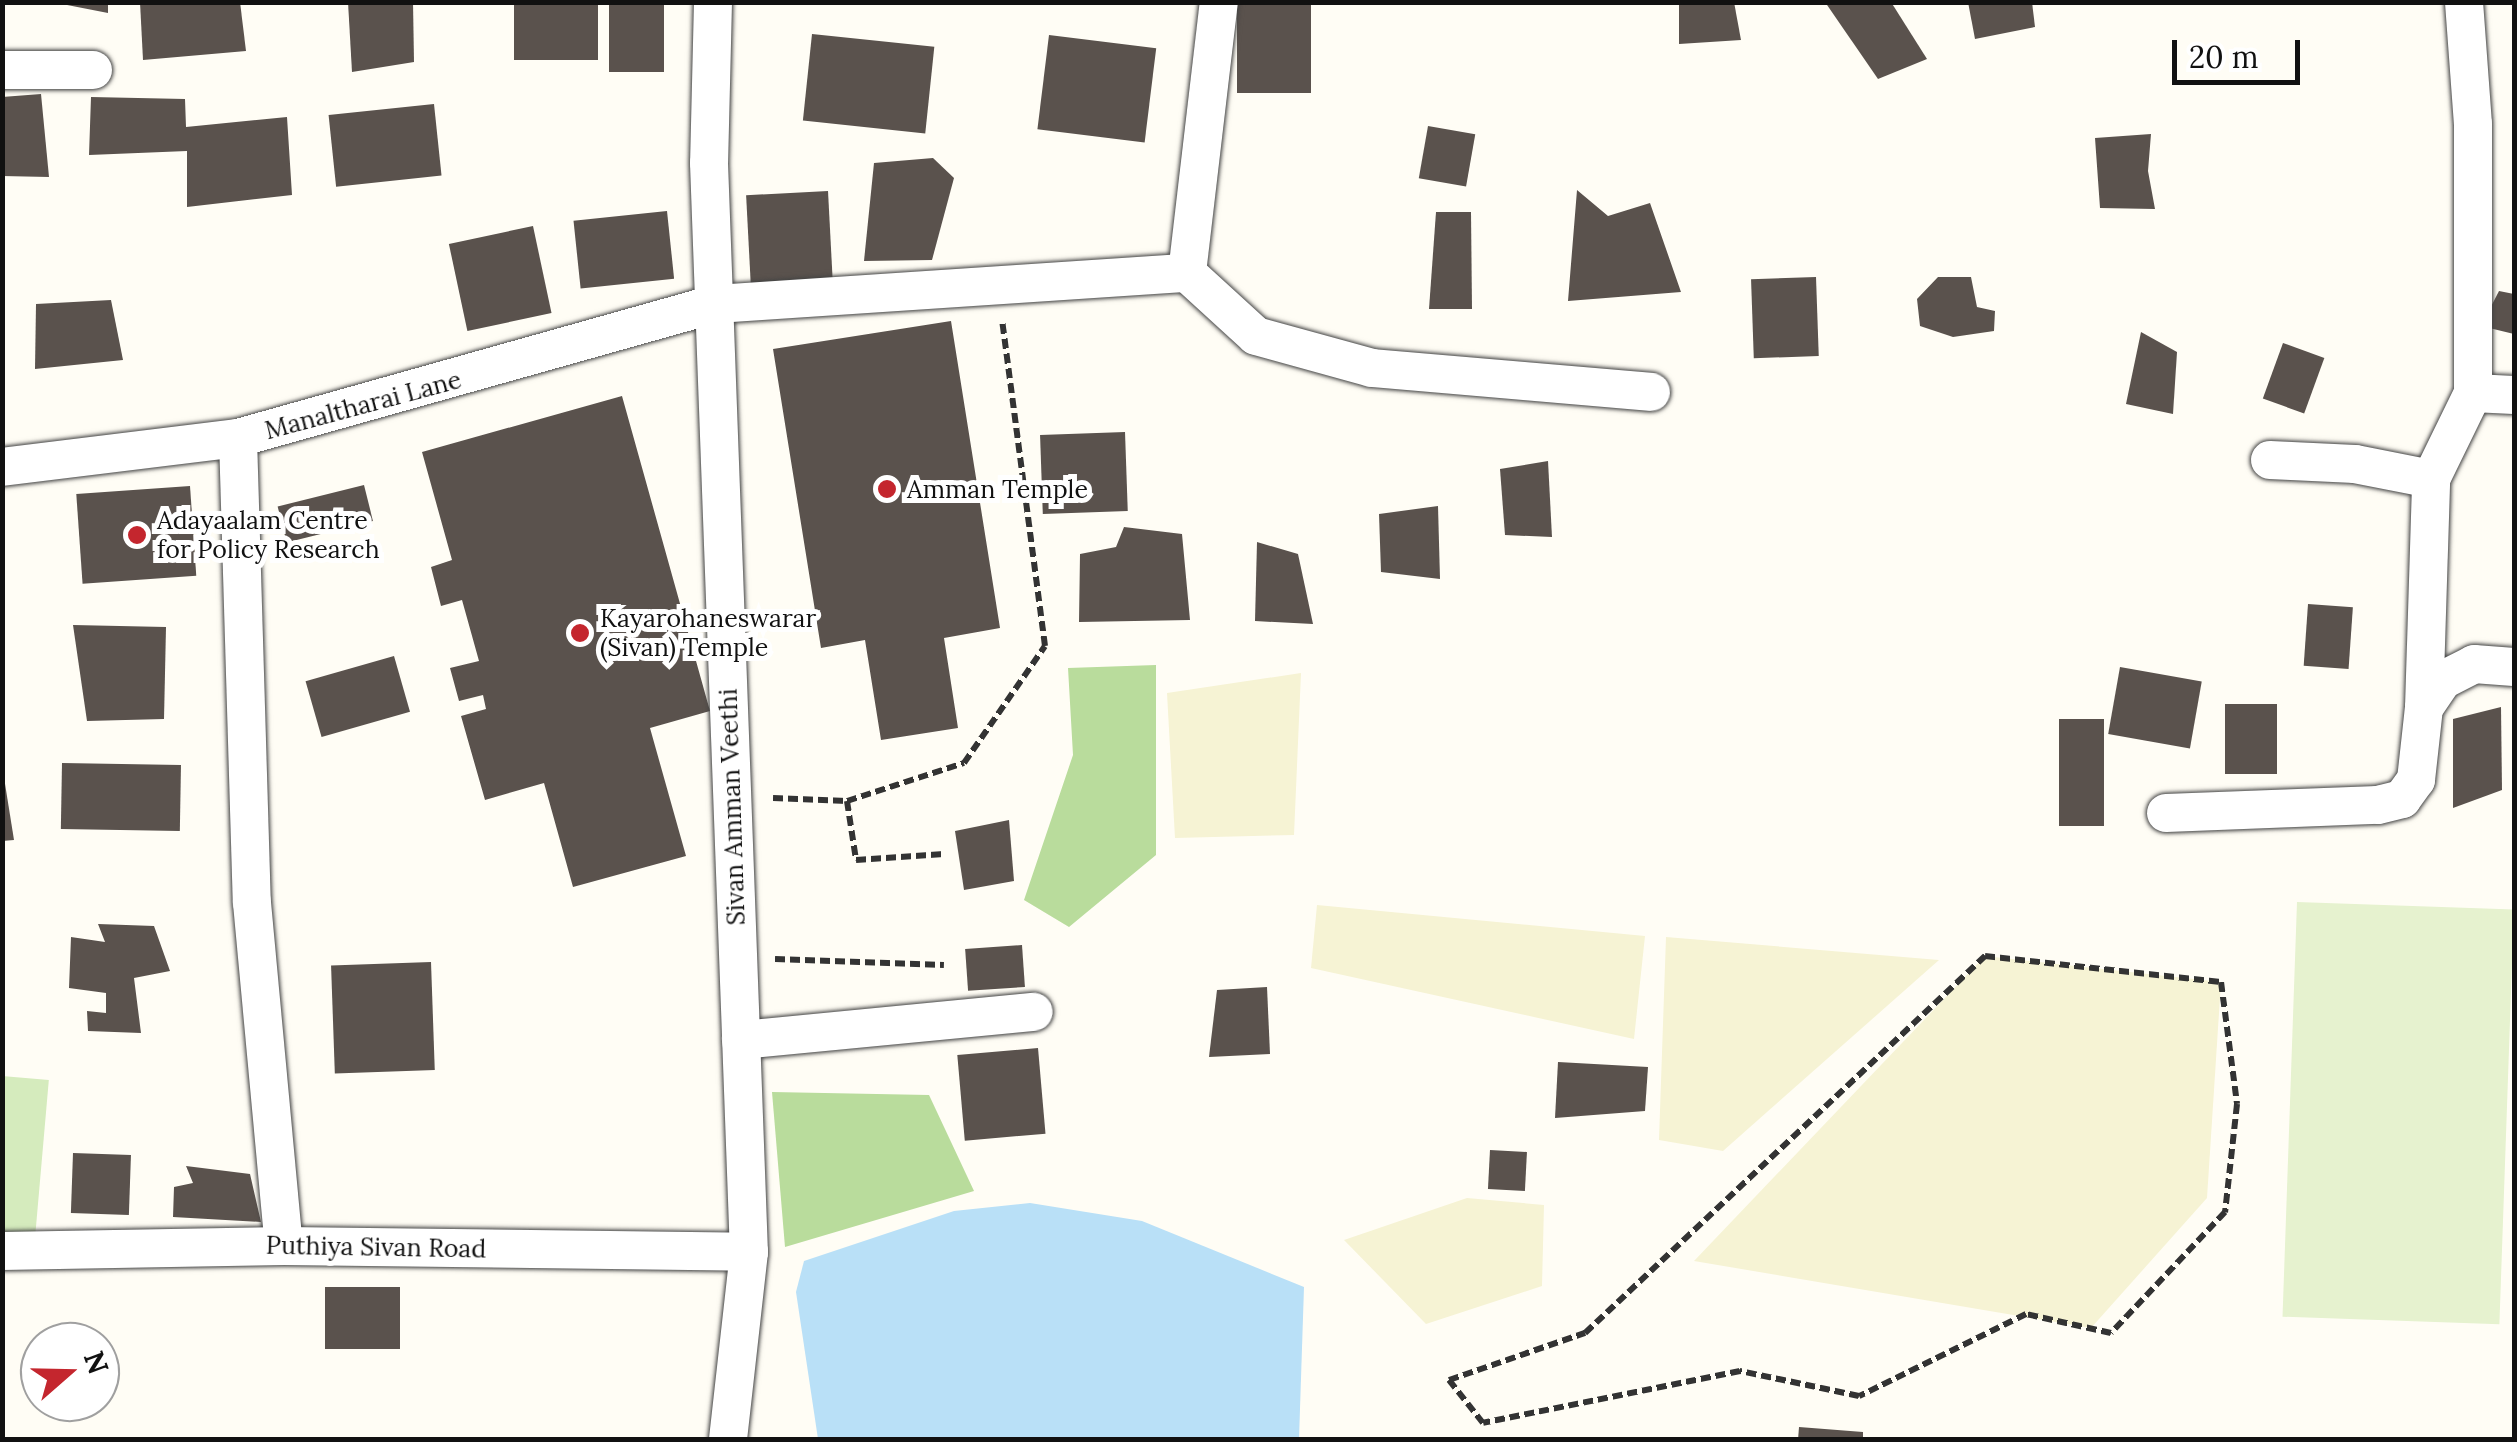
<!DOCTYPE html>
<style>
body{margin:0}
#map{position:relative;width:2517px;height:1442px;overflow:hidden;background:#fffdf5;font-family:Lora,serif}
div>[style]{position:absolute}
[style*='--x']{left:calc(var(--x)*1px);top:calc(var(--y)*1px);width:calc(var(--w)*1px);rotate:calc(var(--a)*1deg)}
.farmland>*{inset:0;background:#f6f3d4}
.green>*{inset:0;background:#d5ebbd;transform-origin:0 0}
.forest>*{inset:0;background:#b9dc9c}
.pitch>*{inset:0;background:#e6f2cf;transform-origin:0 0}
.water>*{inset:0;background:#b9e0f7}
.building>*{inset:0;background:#5a524d;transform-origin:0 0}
.path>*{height:6px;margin-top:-3px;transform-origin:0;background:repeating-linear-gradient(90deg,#333 0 10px,transparent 0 15px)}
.roads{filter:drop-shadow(0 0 2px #444) drop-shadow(0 0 2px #444)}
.street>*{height:38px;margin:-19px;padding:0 19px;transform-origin:19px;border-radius:19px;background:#fff}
.dots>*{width:28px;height:28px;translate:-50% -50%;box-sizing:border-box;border:5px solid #fff;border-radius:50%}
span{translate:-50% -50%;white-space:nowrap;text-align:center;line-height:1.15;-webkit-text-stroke:10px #fff;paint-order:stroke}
.street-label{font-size:25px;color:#111}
.poi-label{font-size:25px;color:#111}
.left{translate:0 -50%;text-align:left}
.frame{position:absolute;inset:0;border:5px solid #111;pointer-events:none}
.north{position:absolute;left:20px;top:1322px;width:100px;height:100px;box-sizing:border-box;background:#fff;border:2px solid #a0a0a0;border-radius:50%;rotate:70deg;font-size:28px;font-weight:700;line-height:40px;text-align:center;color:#111}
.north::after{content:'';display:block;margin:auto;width:35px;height:45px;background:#c4262e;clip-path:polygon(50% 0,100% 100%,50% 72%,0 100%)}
.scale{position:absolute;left:2172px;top:40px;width:128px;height:45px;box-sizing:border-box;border:5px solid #111;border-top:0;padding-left:12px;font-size:30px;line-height:35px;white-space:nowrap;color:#111;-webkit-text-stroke:8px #fff;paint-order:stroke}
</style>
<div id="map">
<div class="farmland">
<i style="clip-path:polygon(1301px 673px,1294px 835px,1175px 838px,1167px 693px)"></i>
<i style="clip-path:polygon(1317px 905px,1645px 936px,1634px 1039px,1311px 968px)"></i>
<i style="clip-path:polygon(1666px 937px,1939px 960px,1723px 1151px,1659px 1140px)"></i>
<i style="clip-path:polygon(1985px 956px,2221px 982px,2207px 1198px,2091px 1328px,1694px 1261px)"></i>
<i style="clip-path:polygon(1467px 1198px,1544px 1205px,1542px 1286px,1426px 1324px,1344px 1240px)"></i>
</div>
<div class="green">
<i style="left:2px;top:1076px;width:47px;height:175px;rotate:5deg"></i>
</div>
<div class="forest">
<i style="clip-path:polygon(1156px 665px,1156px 855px,1069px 927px,1024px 900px,1073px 755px,1068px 668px)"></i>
<i style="clip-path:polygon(772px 1092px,929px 1095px,974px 1191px,785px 1247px)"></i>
</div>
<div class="pitch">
<i style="left:2297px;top:902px;width:217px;height:415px;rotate:2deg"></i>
</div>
<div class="water">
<i style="clip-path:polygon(1030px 1203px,1142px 1221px,1304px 1287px,1299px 1439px,818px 1439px,796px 1292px,804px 1261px,954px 1211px)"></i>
</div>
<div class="building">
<i style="clip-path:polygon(62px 2px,108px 2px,108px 13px,62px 4px)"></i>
<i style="clip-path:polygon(140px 2px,240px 2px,246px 51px,143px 60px)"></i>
<i style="clip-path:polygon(348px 2px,413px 2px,414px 62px,352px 72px)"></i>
<i style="left:514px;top:2px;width:84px;height:58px"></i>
<i style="left:609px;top:2px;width:55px;height:70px"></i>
<i style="left:1237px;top:2px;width:74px;height:91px"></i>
<i style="clip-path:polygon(1679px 2px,1734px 2px,1741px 40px,1679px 44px)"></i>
<i style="clip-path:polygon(1825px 2px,1891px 2px,1927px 59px,1878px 79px)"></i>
<i style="clip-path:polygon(1968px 2px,2032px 2px,2035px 27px,1975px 39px)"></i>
<i style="left:812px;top:34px;width:123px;height:87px;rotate:6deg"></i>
<i style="left:1049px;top:35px;width:108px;height:95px;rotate:7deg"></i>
<i style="clip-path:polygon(41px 94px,49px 177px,2px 176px,2px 97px)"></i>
<i style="clip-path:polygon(91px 97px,185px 99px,186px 127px,287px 117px,292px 195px,187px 207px,187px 151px,89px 155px)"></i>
<i style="left:434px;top:104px;width:72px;height:106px;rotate:84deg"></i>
<i style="left:1428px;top:126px;width:48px;height:53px;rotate:10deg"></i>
<i style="clip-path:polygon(2151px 134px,2148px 171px,2155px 209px,2100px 208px,2095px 138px)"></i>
<i style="clip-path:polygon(933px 158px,954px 178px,932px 260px,864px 261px,874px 163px)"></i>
<i style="clip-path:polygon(1577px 190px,1608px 216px,1650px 203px,1681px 292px,1568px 301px)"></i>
<i style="left:828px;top:191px;width:93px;height:82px;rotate:87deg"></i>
<i style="left:667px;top:211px;width:68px;height:94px;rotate:84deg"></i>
<i style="clip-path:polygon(1436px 212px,1471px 212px,1472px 309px,1429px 309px)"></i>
<i style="left:533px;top:226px;width:89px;height:86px;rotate:78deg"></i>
<i style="left:1816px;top:277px;width:79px;height:65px;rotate:88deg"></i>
<i style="clip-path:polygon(1938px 277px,1971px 277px,1977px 307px,1995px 311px,1994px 331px,1953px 337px,1920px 326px,1917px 299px)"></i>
<i style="clip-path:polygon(2499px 291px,2514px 294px,2514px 334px,2481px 326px)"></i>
<i style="clip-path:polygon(111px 300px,123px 360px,35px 369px,36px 304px)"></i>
<i style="clip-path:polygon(951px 321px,1000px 628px,944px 638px,958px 728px,881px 740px,865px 640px,821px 648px,773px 349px)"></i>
<i style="clip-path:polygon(2141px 332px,2177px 352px,2173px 414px,2126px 404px)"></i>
<i style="left:2283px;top:343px;width:44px;height:59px;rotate:20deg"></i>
<i style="clip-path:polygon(622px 396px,710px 711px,650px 728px,686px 856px,573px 887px,544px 783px,485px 800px,461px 716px,486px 709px,483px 695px,459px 701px,450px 668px,479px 661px,462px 600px,441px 606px,431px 567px,452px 560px,422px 452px)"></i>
<i style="left:1125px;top:432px;width:79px;height:85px;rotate:88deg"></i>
<i style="clip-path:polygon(1548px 461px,1552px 537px,1505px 535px,1500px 469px)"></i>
<i style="left:364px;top:485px;width:37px;height:89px;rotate:76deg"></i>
<i style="left:190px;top:486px;width:90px;height:114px;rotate:86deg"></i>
<i style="clip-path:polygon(1438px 506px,1440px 579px,1381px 572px,1379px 514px)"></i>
<i style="clip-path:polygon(1124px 527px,1182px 534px,1190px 620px,1079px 622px,1080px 554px,1116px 547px)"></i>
<i style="clip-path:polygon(1257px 542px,1298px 554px,1313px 624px,1255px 621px)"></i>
<i style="left:2308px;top:604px;width:45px;height:62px;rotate:4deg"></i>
<i style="clip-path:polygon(73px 625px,166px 627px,164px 719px,87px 721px)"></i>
<i style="left:394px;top:656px;width:58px;height:92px;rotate:74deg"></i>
<i style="left:2120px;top:667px;width:83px;height:68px;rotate:10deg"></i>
<i style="left:2225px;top:704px;width:52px;height:70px"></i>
<i style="clip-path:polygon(2501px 707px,2502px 790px,2453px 808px,2453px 719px)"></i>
<i style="left:2059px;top:719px;width:45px;height:107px"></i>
<i style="left:62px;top:763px;width:119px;height:66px;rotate:1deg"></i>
<i style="clip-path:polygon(2px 765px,14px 840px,2px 841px)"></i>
<i style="clip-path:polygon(1009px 820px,1014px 881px,964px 890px,955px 831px)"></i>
<i style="clip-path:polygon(98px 924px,154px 926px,170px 971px,134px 978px,141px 1033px,88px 1031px,87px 1011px,106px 1013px,106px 993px,69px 988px,71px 937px,105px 942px)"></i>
<i style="left:1022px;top:945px;width:42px;height:57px;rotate:86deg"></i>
<i style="left:431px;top:962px;width:108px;height:100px;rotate:88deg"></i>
<i style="clip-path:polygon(1267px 987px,1270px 1054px,1209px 1057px,1217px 990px)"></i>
<i style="left:1038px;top:1048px;width:86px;height:81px;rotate:85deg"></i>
<i style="clip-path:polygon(1558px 1062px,1648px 1067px,1645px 1111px,1555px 1118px)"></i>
<i style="left:1490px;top:1150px;width:37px;height:39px;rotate:3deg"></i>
<i style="left:73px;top:1153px;width:58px;height:60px;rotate:2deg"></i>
<i style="clip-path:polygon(186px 1166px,250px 1174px,261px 1222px,173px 1217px,174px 1187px,193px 1183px)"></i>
<i style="left:325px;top:1287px;width:75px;height:62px"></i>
<i style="clip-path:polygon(1799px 1427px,1863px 1432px,1863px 1440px,1798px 1440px)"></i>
</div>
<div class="path">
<i style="--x:773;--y:798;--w:74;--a:2.3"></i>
<i style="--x:847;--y:801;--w:123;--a:-18"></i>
<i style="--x:964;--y:763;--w:142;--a:-55.3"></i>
<i style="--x:1045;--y:646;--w:328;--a:-97.5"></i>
<i style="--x:847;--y:801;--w:60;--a:81.3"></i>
<i style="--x:856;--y:860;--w:88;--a:-3.9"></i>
<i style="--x:1985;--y:956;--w:237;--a:6.3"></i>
<i style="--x:2221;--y:982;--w:123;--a:82.5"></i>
<i style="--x:2237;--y:1104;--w:109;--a:96.3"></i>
<i style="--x:2225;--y:1212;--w:166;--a:133.3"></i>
<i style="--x:2111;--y:1333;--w:87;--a:-167.4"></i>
<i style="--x:2026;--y:1314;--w:186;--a:153.8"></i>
<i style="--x:1859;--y:1396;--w:122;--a:-168.1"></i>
<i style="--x:1740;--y:1371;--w:262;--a:168.6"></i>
<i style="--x:1483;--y:1423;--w:55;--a:-128.3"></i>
<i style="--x:1449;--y:1380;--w:144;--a:-19.1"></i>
<i style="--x:1585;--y:1333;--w:550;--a:-43.3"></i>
<i style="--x:775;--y:959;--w:169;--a:2"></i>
</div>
<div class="roads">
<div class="street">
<i style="--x:713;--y:2;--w:161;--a:91.4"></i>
<i style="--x:709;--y:163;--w:1090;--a:87.9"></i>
<i style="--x:749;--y:1252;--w:189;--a:96.4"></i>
<i style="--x:2464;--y:2;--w:122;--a:85.8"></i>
<i style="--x:2473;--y:124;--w:269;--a:90"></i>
<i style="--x:2;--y:70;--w:91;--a:0"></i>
<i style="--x:1187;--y:273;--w:93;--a:42.4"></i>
<i style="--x:1256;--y:336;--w:120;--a:15.4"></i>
<i style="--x:1372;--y:368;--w:280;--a:4.9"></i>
<i style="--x:238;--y:438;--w:465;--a:88.3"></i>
<i style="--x:252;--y:903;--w:344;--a:84.7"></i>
<i style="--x:2270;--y:460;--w:85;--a:2.7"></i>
<i style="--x:2355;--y:464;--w:77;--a:11.2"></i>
<i style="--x:2431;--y:479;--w:96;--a:-64"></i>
<i style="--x:2473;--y:393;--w:41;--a:2.8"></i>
<i style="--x:2;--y:467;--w:238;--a:-7"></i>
<i style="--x:238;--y:438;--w:496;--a:-15.7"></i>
<i style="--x:716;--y:304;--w:472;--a:-3.8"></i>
<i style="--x:1187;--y:273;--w:273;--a:-83.3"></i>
<i style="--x:2424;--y:708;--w:229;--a:-88.2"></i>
<i style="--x:2166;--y:813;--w:212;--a:-2.2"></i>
<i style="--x:2378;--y:805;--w:25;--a:-14"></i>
<i style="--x:2402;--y:799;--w:24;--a:-54"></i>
<i style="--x:2416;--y:780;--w:72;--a:-83.7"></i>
<i style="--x:2424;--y:708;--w:34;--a:-56"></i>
<i style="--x:2443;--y:680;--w:35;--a:-27"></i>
<i style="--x:2474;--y:664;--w:40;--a:4.3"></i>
<i style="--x:741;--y:1040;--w:294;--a:-5.5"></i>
<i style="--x:2;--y:1251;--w:282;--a:-1"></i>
<i style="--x:284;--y:1246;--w:465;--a:0.7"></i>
</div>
</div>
<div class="dots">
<i style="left:887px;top:489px;background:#c4262e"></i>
<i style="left:137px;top:535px;background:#c4262e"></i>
<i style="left:580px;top:633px;background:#c4262e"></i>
</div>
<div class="street-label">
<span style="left:363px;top:405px;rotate:-15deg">Manaltharai Lane</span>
<span style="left:732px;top:807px;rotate:-92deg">Sivan Amman Veethi</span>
<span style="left:376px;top:1247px;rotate:1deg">Puthiya Sivan Road</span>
</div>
<div class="poi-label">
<span class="left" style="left:907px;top:489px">Amman Temple</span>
<span class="left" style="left:157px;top:535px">Adayaalam Centre<br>for Policy Research</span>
<span class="left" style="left:600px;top:633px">Kayarohaneswarar<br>(Sivan) Temple</span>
</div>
<div class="frame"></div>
<div class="north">N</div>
<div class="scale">20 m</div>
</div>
